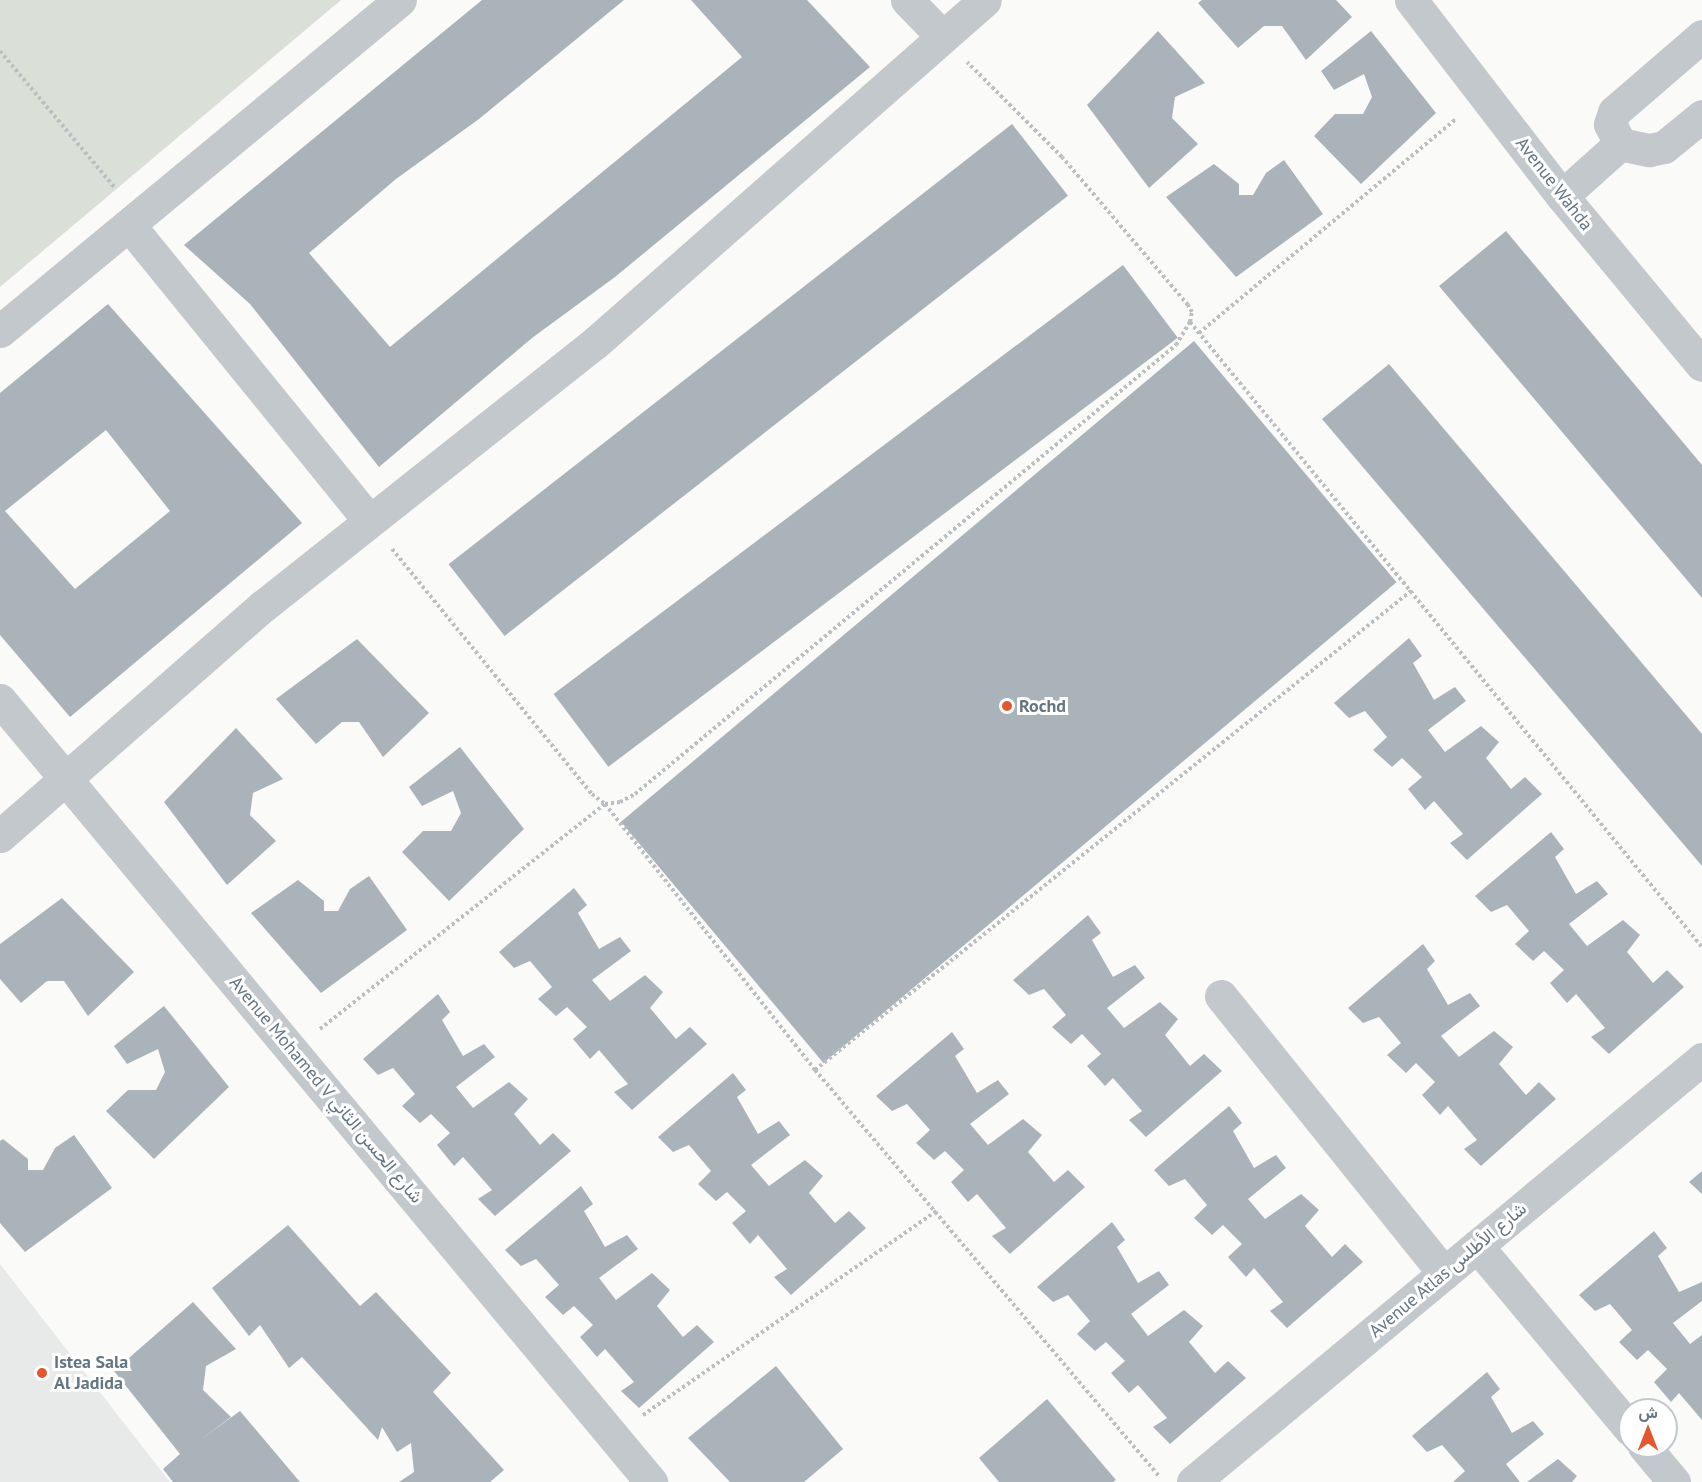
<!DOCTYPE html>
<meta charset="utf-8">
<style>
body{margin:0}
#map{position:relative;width:1702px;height:1482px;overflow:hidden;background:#fafaf8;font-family:"PT Sans",Vazirmatn,sans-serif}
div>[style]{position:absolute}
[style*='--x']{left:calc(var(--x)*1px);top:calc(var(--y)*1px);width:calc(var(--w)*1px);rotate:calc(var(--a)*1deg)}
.built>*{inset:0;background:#e8e9e9}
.green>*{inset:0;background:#dadfd7}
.building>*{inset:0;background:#aab3b9;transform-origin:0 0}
.path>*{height:4px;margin-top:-2px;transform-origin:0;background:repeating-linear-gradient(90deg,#bbbfc2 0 3px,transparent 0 6px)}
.minor>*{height:33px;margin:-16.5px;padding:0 16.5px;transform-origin:16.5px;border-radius:16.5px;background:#c3c8cc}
.dots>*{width:16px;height:16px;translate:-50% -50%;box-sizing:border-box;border:3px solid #fff;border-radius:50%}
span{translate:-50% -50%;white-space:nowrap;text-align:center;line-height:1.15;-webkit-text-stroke:6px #fff;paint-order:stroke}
.street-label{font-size:18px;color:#657683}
.poi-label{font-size:18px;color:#657683;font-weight:700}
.left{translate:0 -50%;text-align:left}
.north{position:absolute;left:1618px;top:1398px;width:60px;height:60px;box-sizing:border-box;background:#fff;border:2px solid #c1c8cd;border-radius:50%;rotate:0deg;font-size:16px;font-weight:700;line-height:24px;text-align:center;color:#657683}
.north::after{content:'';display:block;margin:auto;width:21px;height:27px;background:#e4572e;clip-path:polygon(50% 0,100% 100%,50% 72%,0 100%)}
</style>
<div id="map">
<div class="built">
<i style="clip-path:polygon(0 1264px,170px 1482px,0 1482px)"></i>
</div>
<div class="green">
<i style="clip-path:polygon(0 0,341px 0,0 287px)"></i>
</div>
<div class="building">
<i style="clip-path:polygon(482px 0,624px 0,479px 119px,396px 179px,309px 253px,390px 347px,742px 57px,691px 0,807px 0,870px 67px,615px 277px,532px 338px,379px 467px,250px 304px,184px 245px)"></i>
<i style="clip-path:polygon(1202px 0,1336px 0,1352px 17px,1306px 60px,1282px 26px,1264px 26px,1238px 48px,1198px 3px)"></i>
<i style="clip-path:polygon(1158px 31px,1205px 83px,1175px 97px,1172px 118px,1198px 144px,1149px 188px,1087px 105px)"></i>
<i style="clip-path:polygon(1371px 31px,1436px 113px,1361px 184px,1314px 136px,1335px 114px,1363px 114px,1372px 97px,1364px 74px,1334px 90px,1321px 71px)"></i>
<i style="left:1012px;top:124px;width:91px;height:715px;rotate:52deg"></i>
<i style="clip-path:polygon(1284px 160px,1323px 214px,1236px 277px,1166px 197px,1214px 164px,1239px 184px,1239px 195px,1253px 195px,1266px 173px)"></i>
<i style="clip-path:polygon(1506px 231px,1702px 465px,1702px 598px,1439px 286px)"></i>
<i style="left:1123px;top:265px;width:91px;height:713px;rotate:53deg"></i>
<i style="clip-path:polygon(evenodd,108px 304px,302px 523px,70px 717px,0 635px,0 393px,108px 304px,106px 430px,170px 511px,75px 589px,5px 511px,106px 430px)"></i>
<i style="left:1194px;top:341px;width:315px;height:748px;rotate:50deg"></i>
<i style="clip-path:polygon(1389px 364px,1702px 734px,1702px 866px,1322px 419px)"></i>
<i style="clip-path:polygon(1409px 638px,1422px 656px,1413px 663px,1434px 700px,1455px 687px,1466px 701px,1428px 730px,1445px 752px,1481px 726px,1499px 742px,1486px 758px,1511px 789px,1525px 777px,1542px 794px,1467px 860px,1450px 843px,1463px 834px,1434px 801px,1425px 810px,1408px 789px,1422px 777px,1402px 758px,1392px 767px,1373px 750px,1387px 737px,1365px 711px,1349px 718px,1334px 703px)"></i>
<i style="clip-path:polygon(357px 639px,429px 713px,383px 757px,359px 722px,342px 722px,316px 744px,276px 699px)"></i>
<i style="clip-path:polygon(236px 728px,283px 779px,253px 793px,250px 815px,276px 841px,227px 885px,164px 802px)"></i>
<i style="clip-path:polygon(460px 747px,524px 829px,449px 901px,402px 852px,423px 831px,451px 831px,461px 813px,453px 791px,422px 806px,409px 787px)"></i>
<i style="clip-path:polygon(1551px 832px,1564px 849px,1555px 857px,1576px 894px,1597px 881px,1608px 894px,1569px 924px,1587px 946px,1623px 920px,1640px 935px,1627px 952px,1653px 983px,1667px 970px,1684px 987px,1609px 1054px,1591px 1037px,1605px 1028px,1576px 994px,1567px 1003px,1550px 983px,1564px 970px,1544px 951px,1533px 961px,1515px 944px,1529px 931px,1507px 905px,1491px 912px,1475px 896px)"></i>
<i style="clip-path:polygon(369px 876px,407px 930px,321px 993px,251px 913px,298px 880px,324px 901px,324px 911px,338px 911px,350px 889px)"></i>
<i style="clip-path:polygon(574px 888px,587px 905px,578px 913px,599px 949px,620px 937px,631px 951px,592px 980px,610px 1001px,645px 975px,663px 992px,650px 1008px,676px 1039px,690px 1027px,707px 1044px,632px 1110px,614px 1092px,628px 1084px,599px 1050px,590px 1059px,573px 1039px,587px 1027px,567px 1007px,556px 1016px,538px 999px,552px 987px,530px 961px,514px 968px,499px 952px)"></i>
<i style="clip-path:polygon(62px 898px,134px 972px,88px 1016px,64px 981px,47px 981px,21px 1003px,0 979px,0 944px)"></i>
<i style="clip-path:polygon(1088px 915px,1101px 933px,1092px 940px,1113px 977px,1135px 965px,1145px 978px,1107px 1008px,1124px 1028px,1160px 1002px,1178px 1019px,1165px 1035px,1190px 1066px,1204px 1054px,1222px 1071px,1146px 1137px,1129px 1120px,1142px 1111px,1113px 1078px,1105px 1086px,1087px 1066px,1101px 1054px,1082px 1034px,1071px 1044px,1052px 1027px,1066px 1015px,1044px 989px,1029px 995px,1013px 980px)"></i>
<i style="clip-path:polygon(1423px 944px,1435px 961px,1427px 969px,1448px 1005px,1470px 993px,1480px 1006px,1441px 1036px,1459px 1057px,1494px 1031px,1513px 1047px,1499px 1064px,1526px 1095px,1539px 1082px,1556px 1099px,1481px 1166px,1464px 1149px,1477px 1140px,1448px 1106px,1440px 1115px,1422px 1095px,1435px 1082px,1416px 1063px,1406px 1073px,1387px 1055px,1401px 1043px,1379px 1017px,1363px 1023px,1348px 1008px)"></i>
<i style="clip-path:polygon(438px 994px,450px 1012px,442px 1020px,463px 1056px,484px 1044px,495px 1057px,456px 1087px,473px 1108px,509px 1082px,528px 1099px,514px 1114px,540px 1145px,553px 1133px,571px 1151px,495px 1216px,478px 1199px,492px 1190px,463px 1157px,454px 1166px,437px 1145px,450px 1133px,431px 1114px,420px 1123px,402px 1106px,415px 1094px,393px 1068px,378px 1075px,363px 1059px)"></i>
<i style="clip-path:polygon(164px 1006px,229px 1087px,154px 1159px,106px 1111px,128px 1090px,156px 1090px,165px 1072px,158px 1049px,127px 1064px,114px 1046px)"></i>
<i style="clip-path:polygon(952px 1032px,964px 1049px,955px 1056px,977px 1093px,998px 1080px,1009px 1094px,970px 1124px,988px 1145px,1023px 1119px,1042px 1135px,1028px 1152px,1054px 1182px,1068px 1170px,1085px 1187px,1010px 1254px,992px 1236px,1006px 1228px,977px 1194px,968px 1202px,951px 1182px,964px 1170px,945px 1151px,934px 1160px,916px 1143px,930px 1130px,907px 1104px,892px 1111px,876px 1096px)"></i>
<i style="clip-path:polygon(733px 1073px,746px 1090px,737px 1097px,758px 1134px,779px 1121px,790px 1135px,751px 1165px,769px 1186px,805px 1160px,823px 1176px,809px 1193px,835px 1223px,849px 1211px,866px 1228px,791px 1295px,774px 1277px,787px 1269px,758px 1235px,750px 1244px,732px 1223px,746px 1211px,727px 1192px,716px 1201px,698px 1184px,711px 1171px,689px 1145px,673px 1152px,658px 1137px)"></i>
<i style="clip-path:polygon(1229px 1106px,1242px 1123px,1233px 1131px,1254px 1168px,1276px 1155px,1286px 1168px,1248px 1199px,1265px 1219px,1301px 1194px,1319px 1210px,1305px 1226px,1332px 1257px,1345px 1244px,1363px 1262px,1287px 1328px,1270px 1311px,1283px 1302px,1254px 1268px,1246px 1277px,1228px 1257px,1242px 1244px,1223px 1225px,1212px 1235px,1194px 1218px,1207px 1205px,1185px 1179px,1169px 1186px,1154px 1170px)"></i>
<i style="clip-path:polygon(74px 1135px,112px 1188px,25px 1252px,0 1223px,0 1141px,3px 1139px,28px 1159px,28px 1170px,43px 1170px,55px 1148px)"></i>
<i style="clip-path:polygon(1702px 1171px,1702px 1194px,1689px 1182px)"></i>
<i style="clip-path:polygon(581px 1186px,593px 1204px,584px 1211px,605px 1247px,627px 1235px,638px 1249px,599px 1278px,616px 1300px,652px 1273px,670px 1290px,657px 1306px,683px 1337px,697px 1325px,714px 1342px,639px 1408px,621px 1391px,634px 1382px,605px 1349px,597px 1357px,580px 1337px,593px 1325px,574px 1306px,563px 1315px,545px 1297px,559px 1285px,536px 1259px,521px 1266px,505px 1250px)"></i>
<i style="clip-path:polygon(1112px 1222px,1125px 1240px,1117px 1247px,1138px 1283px,1159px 1271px,1169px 1285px,1131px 1314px,1148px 1336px,1184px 1310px,1203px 1326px,1189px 1342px,1215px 1373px,1228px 1361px,1246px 1378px,1170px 1444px,1153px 1427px,1167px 1418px,1138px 1385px,1129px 1393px,1111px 1373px,1125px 1361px,1106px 1342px,1095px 1351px,1077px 1334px,1090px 1321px,1068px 1295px,1053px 1302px,1037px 1287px)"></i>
<i style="clip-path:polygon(288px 1225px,360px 1306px,376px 1292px,451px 1373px,433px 1392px,504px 1470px,490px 1482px,399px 1482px,414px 1472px,411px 1443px,397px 1452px,382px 1427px,378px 1440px,302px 1357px,289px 1368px,260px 1325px,249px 1336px,212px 1288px)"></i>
<i style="clip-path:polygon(1654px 1231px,1667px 1248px,1658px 1256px,1679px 1292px,1702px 1282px,1702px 1301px,1673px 1323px,1690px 1344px,1702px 1335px,1702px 1420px,1679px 1393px,1671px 1402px,1654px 1382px,1667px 1369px,1648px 1350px,1637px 1360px,1619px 1342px,1632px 1330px,1610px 1304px,1595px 1311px,1579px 1295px)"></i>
<i style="clip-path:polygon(193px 1302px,236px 1349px,206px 1366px,203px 1390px,231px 1417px,199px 1441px,240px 1411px,300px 1482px,173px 1482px,163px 1469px,180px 1454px,114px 1371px)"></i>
<i style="clip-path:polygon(776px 1366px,843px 1449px,804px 1482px,730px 1482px,688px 1438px)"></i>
<i style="clip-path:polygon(1487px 1372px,1500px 1389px,1491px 1397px,1512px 1433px,1533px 1421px,1544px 1434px,1506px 1464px,1520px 1482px,1453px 1482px,1465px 1471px,1442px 1445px,1427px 1452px,1412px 1436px)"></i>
<i style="clip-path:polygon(1047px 1399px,1116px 1480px,1113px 1482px,999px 1482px,979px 1458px)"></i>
<i style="clip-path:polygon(1558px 1459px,1577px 1476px,1572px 1482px,1527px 1482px)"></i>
</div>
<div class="path">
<i style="--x:0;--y:51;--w:179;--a:50"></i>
<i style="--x:1190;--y:322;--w:808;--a:50.68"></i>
<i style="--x:1199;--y:333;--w:336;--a:-39.8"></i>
<i style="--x:392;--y:549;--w:316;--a:50.8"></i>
<i style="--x:592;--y:794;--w:16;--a:38"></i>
<i style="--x:605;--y:804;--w:15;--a:-8"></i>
<i style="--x:620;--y:802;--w:17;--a:-28"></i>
<i style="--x:635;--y:794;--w:703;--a:-39.69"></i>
<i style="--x:1176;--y:345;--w:27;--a:-59"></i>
<i style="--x:1190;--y:322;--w:10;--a:-79"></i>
<i style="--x:1192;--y:312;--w:8;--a:-120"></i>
<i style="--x:1188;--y:305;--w:194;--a:-130.4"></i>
<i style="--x:1062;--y:157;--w:134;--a:-135"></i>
<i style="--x:320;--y:1029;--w:363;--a:-38.3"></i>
<i style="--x:605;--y:804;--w:339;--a:51.7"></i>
<i style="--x:815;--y:1070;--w:532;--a:49.73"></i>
<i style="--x:815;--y:1070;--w:765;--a:-38.79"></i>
<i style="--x:643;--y:1415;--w:358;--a:-34.8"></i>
</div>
<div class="minor">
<i style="--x:907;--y:0;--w:49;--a:45.8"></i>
<i style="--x:1411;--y:0;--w:247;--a:52.4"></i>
<i style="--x:1562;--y:196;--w:219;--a:50.4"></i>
<i style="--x:1702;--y:36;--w:116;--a:139.2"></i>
<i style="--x:1614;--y:112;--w:13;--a:108"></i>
<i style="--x:1610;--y:124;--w:22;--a:63"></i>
<i style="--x:1620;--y:144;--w:30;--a:12"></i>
<i style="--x:1649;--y:150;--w:15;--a:-11"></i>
<i style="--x:1664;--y:147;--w:49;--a:-39.2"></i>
<i style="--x:1562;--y:196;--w:78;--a:-41.9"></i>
<i style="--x:129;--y:225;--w:380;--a:50.9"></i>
<i style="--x:0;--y:331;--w:519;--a:-39.61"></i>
<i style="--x:0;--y:700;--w:1018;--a:50.22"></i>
<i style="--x:0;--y:836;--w:349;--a:-41.2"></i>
<i style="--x:263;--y:606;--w:424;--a:-38.4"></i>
<i style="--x:595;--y:343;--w:519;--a:-41.33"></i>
<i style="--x:1221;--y:996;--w:356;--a:51.2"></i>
<i style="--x:1477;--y:1246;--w:239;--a:50.1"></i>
<i style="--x:1644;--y:1446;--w:47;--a:50.2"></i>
<i style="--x:1193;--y:1482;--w:662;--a:-39.73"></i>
</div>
<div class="dots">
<i style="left:1007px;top:706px;background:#e4572e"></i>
<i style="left:42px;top:1373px;background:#e4572e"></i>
</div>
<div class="street-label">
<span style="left:1554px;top:184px;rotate:52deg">Avenue Wahda</span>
<span style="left:326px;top:1090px;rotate:50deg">Avenue Mohamed V شارع الحسن الثاني</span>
<span style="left:1448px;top:1270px;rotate:-40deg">Avenue Atlas شارع الأطلس</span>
</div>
<div class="poi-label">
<span class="left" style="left:1019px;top:706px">Rochd</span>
<span class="left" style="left:54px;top:1373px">Istea Sala<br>Al Jadida</span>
</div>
<div class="north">ش</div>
</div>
